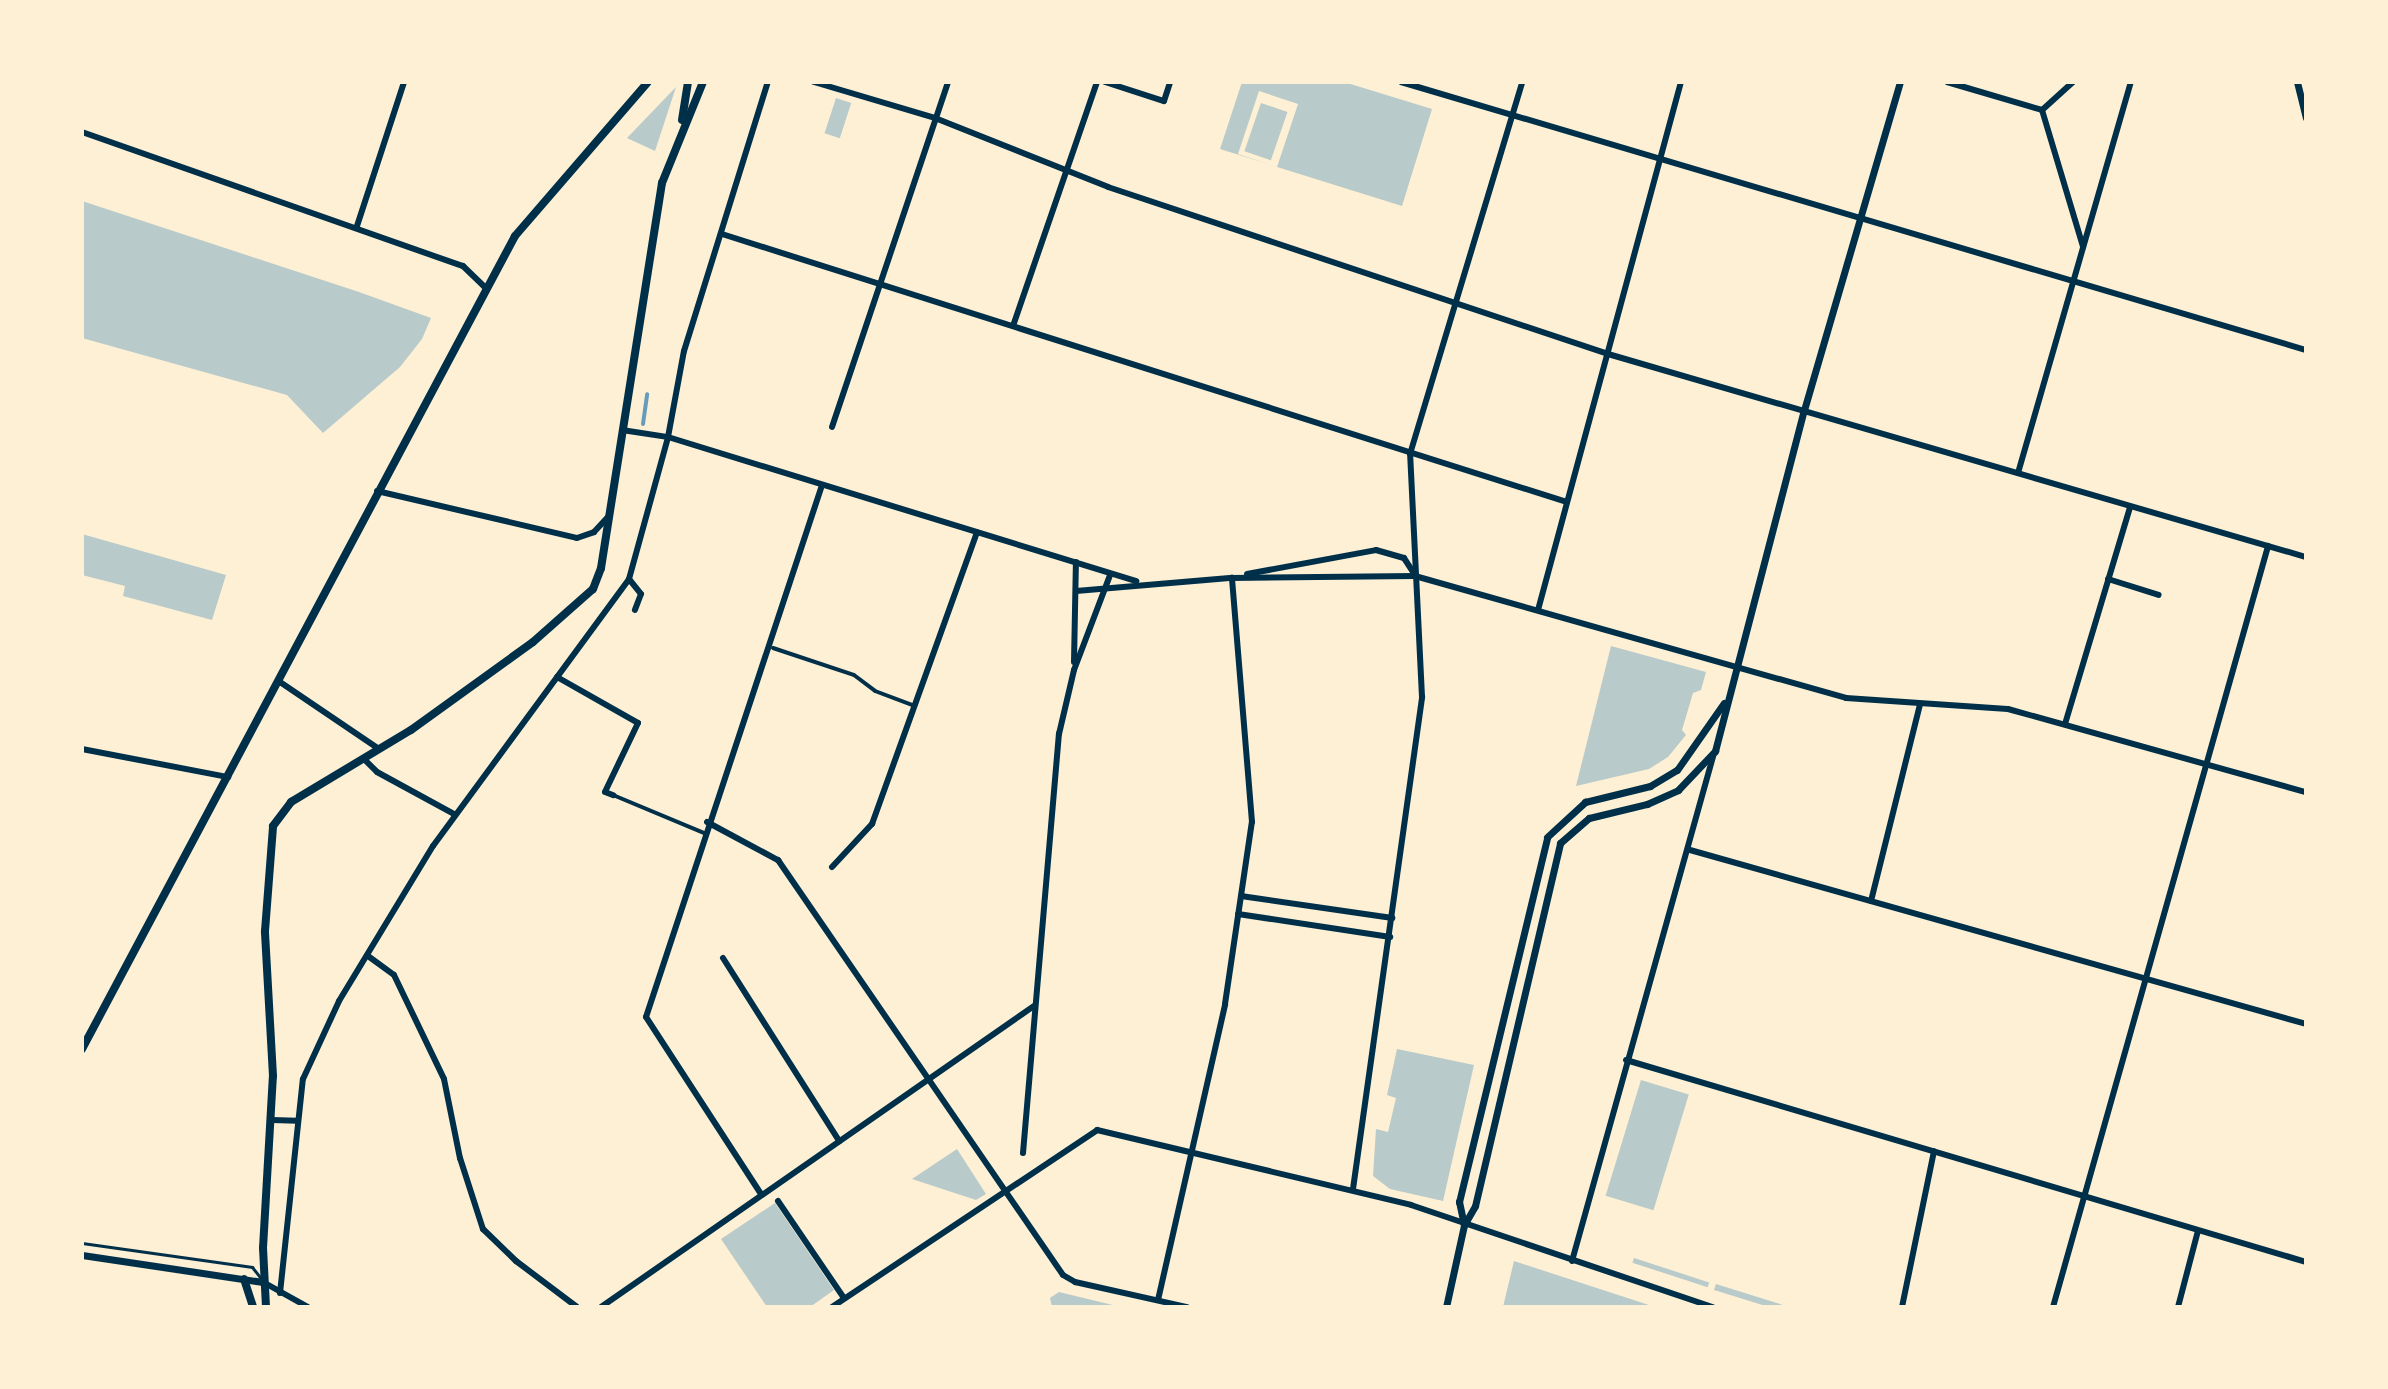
<!DOCTYPE html>
<style>
body{margin:0}
#map{position:relative;width:2388px;height:1389px;overflow:hidden;background:#fdf0d5;font-family:"DejaVu Sans",sans-serif}
div>[style]{position:absolute}
[style*='--x']{left:calc(var(--x)*1px);top:calc(var(--y)*1px);width:calc(var(--w)*1px);rotate:calc(var(--a)*1deg)}
.green>*{inset:0;background:#b9caca;transform-origin:0 0}
.stream>*{height:4px;margin:-2px;padding:0 2px;transform-origin:2px;border-radius:2px;background:#669bbc}
.service>*{height:3px;margin:-1.5px;padding:0 1.5px;transform-origin:1.5px;border-radius:1.5px;background:#003049}
.pedestrian>*{height:4px;margin:-2px;padding:0 2px;transform-origin:2px;border-radius:2px;background:#003049}
.minor>*{height:6px;margin:-3px;padding:0 3px;transform-origin:3px;border-radius:3px;background:#003049}
.tertiary>*{height:7px;margin:-3.5px;padding:0 3.5px;transform-origin:3.5px;border-radius:3.5px;background:#003049}
.secondary>*{height:8px;margin:-4px;padding:0 4px;transform-origin:4px;border-radius:4px;background:#003049}
span{translate:-50% -50%;white-space:nowrap;text-align:center;line-height:1.15;-webkit-text-stroke:6px #fdf0d5;paint-order:stroke}
.frame{position:absolute;inset:0;border:84px solid #fdf0d5;pointer-events:none}
</style>
<div id="map">
<div class="green">
<i style="clip-path:polygon(evenodd,1242px 82px,1344px 82px,1432px 109px,1402px 206px,1220px 149px,1242px 82px,1259px 91px,1298px 104px,1277px 167px,1238px 154px,1259px 91px)"></i>
<i style="clip-path:polygon(676px 87px,655px 151px,627px 138px)"></i>
<i style="left:836px;top:98px;width:16px;height:37px;rotate:18deg"></i>
<i style="left:1261px;top:103px;width:28px;height:51px;rotate:19deg"></i>
<i style="clip-path:polygon(82px 201px,359px 292px,431px 318px,422px 339px,400px 367px,323px 433px,287px 395px,82px 338px)"></i>
<i style="clip-path:polygon(82px 534px,226px 575px,212px 620px,123px 596px,125px 586px,82px 575px)"></i>
<i style="clip-path:polygon(1611px 646px,1706px 672px,1701px 690px,1693px 693px,1682px 730px,1686px 735px,1668px 757px,1649px 769px,1576px 786px)"></i>
<i style="clip-path:polygon(1397px 1049px,1474px 1065px,1443px 1201px,1390px 1189px,1373px 1176px,1376px 1129px,1388px 1132px,1396px 1098px,1387px 1095px)"></i>
<i style="left:1641px;top:1080px;width:50px;height:121px;rotate:17deg"></i>
<i style="clip-path:polygon(957px 1149px,986px 1194px,976px 1200px,912px 1179px)"></i>
<i style="clip-path:polygon(775px 1203px,834px 1290px,810px 1307px,767px 1307px,721px 1239px)"></i>
<i style="left:1634px;top:1258px;width:79px;height:5px;rotate:18deg"></i>
<i style="clip-path:polygon(1514px 1261px,1655px 1307px,1503px 1307px)"></i>
<i style="clip-path:polygon(1716px 1284px,1786px 1306px,1769px 1307px,1714px 1290px)"></i>
<i style="clip-path:polygon(1059px 1292px,1121px 1307px,1052px 1307px,1050px 1298px)"></i>
</div>
<div class="stream">
<i style="--x:643;--y:424;--w:30;--a:-82"></i>
</div>
<div class="service">
<i style="--x:82;--y:1243;--w:172;--a:8"></i>
<i style="--x:252;--y:1267;--w:16;--a:52"></i>
</div>
<div class="pedestrian">
<i style="--x:773;--y:648;--w:85;--a:18.4"></i>
<i style="--x:854;--y:675;--w:26;--a:37"></i>
<i style="--x:875;--y:691;--w:43;--a:20.6"></i>
<i style="--x:613;--y:795;--w:99;--a:22.7"></i>
</div>
<div class="minor">
<i style="--x:814;--y:82;--w:126;--a:16.6"></i>
<i style="--x:935;--y:118;--w:186;--a:21.7"></i>
<i style="--x:1108;--y:187;--w:527;--a:18.47"></i>
<i style="--x:1608;--y:354;--w:727;--a:16.22"></i>
<i style="--x:1105;--y:82;--w:62;--a:17.9"></i>
<i style="--x:1164;--y:101;--w:20;--a:-72"></i>
<i style="--x:1401;--y:82;--w:944;--a:16.5"></i>
<i style="--x:1947;--y:82;--w:99;--a:16.4"></i>
<i style="--x:2073;--y:82;--w:42;--a:137.9"></i>
<i style="--x:2042;--y:110;--w:143;--a:73.3"></i>
<i style="--x:82;--y:132;--w:404;--a:19.4"></i>
<i style="--x:463;--y:266;--w:32;--a:44"></i>
<i style="--x:357;--y:226;--w:151;--a:-71.9"></i>
<i style="--x:722;--y:234;--w:886;--a:17.6"></i>
<i style="--x:1013;--y:326;--w:258;--a:-71"></i>
<i style="--x:832;--y:427;--w:364;--a:-71.4"></i>
<i style="--x:622;--y:430;--w:47;--a:8.7"></i>
<i style="--x:668;--y:437;--w:490;--a:17.1"></i>
<i style="--x:2018;--y:473;--w:407;--a:-73.9"></i>
<i style="--x:377;--y:491;--w:205;--a:13.2"></i>
<i style="--x:577;--y:538;--w:18;--a:-19"></i>
<i style="--x:594;--y:532;--w:21;--a:-47"></i>
<i style="--x:1247;--y:574;--w:131;--a:-10.5"></i>
<i style="--x:1376;--y:550;--w:29;--a:16"></i>
<i style="--x:1404;--y:558;--w:20;--a:57"></i>
<i style="--x:629;--y:579;--w:19;--a:51"></i>
<i style="--x:641;--y:594;--w:17;--a:111"></i>
<i style="--x:2108;--y:579;--w:53;--a:17.4"></i>
<i style="--x:1076;--y:591;--w:157;--a:-4.8"></i>
<i style="--x:1232;--y:578;--w:183;--a:-0.6"></i>
<i style="--x:1415;--y:576;--w:448;--a:15.8"></i>
<i style="--x:1846;--y:698;--w:162;--a:3.9"></i>
<i style="--x:2008;--y:709;--w:309;--a:15.6"></i>
<i style="--x:1538;--y:610;--w:547;--a:-74.85"></i>
<i style="--x:1074;--y:662;--w:100;--a:-88.9"></i>
<i style="--x:557;--y:677;--w:93;--a:29.6"></i>
<i style="--x:638;--y:723;--w:76;--a:115.6"></i>
<i style="--x:605;--y:792;--w:9;--a:21"></i>
<i style="--x:280;--y:682;--w:120;--a:34.1"></i>
<i style="--x:2065;--y:724;--w:227;--a:-73.3"></i>
<i style="--x:82;--y:749;--w:149;--a:10.9"></i>
<i style="--x:364;--y:759;--w:18;--a:45"></i>
<i style="--x:377;--y:772;--w:88;--a:28.6"></i>
<i style="--x:707;--y:822;--w:81;--a:28.2"></i>
<i style="--x:778;--y:860;--w:503;--a:55.52"></i>
<i style="--x:1063;--y:1275;--w:14;--a:30"></i>
<i style="--x:1075;--y:1282;--w:115;--a:12.6"></i>
<i style="--x:1690;--y:850;--w:640;--a:15.77"></i>
<i style="--x:832;--y:867;--w:59;--a:-47.1"></i>
<i style="--x:872;--y:824;--w:310;--a:-70.2"></i>
<i style="--x:1241;--y:896;--w:153;--a:8.3"></i>
<i style="--x:1871;--y:901;--w:203;--a:-76"></i>
<i style="--x:1238;--y:914;--w:154;--a:8.6"></i>
<i style="--x:368;--y:956;--w:32;--a:36"></i>
<i style="--x:394;--y:975;--w:115;--a:64.3"></i>
<i style="--x:444;--y:1079;--w:81;--a:78.6"></i>
<i style="--x:460;--y:1158;--w:75;--a:72.1"></i>
<i style="--x:483;--y:1229;--w:46;--a:44.1"></i>
<i style="--x:516;--y:1261;--w:76;--a:37"></i>
<i style="--x:723;--y:958;--w:217;--a:57.6"></i>
<i style="--x:1626;--y:1060;--w:709;--a:16.54"></i>
<i style="--x:272;--y:1120;--w:25;--a:2"></i>
<i style="--x:1023;--y:1153;--w:421;--a:-85.1"></i>
<i style="--x:1059;--y:734;--w:66;--a:-76.8"></i>
<i style="--x:1074;--y:670;--w:102;--a:-69.2"></i>
<i style="--x:1353;--y:1189;--w:497;--a:-82"></i>
<i style="--x:1422;--y:697;--w:243;--a:-92.8"></i>
<i style="--x:1410;--y:454;--w:388;--a:-73.2"></i>
<i style="--x:761;--y:1194;--w:211;--a:-123"></i>
<i style="--x:646;--y:1017;--w:560;--a:-71.69"></i>
<i style="--x:778;--y:1201;--w:117;--a:55.8"></i>
<i style="--x:1572;--y:1261;--w:527;--a:-74.38"></i>
<i style="--x:263;--y:1282;--w:51;--a:29.1"></i>
<i style="--x:280;--y:1293;--w:215;--a:-83.9"></i>
<i style="--x:303;--y:1079;--w:86;--a:-65.2"></i>
<i style="--x:339;--y:1001;--w:181;--a:-58.8"></i>
<i style="--x:433;--y:846;--w:331;--a:-53.7"></i>
<i style="--x:629;--y:579;--w:147;--a:-74.6"></i>
<i style="--x:668;--y:437;--w:87;--a:-79.5"></i>
<i style="--x:684;--y:351;--w:282;--a:-72.7"></i>
<i style="--x:1158;--y:1300;--w:303;--a:-77.2"></i>
<i style="--x:1225;--y:1004;--w:184;--a:-81.6"></i>
<i style="--x:1252;--y:822;--w:245;--a:-94.7"></i>
<i style="--x:601;--y:1307;--w:527;--a:-34.81"></i>
<i style="--x:832;--y:1307;--w:319;--a:-33.7"></i>
<i style="--x:1097;--y:1130;--w:323;--a:13.4"></i>
<i style="--x:1411;--y:1205;--w:319;--a:18.7"></i>
<i style="--x:1902;--y:1307;--w:159;--a:-78.4"></i>
<i style="--x:2053;--y:1307;--w:791;--a:-74.22"></i>
<i style="--x:2178;--y:1307;--w:79;--a:-75.3"></i>
</div>
<div class="tertiary">
<i style="--x:2297;--y:82;--w:37;--a:76"></i>
<i style="--x:1464;--y:1225;--w:24;--a:-102"></i>
<i style="--x:1459;--y:1202;--w:375;--a:-76.4"></i>
<i style="--x:1547;--y:837;--w:52;--a:-42.6"></i>
<i style="--x:1585;--y:802;--w:67;--a:-13.8"></i>
<i style="--x:1650;--y:786;--w:31;--a:-31"></i>
<i style="--x:1677;--y:770;--w:82;--a:-55"></i>
<i style="--x:82;--y:1255;--w:183;--a:8.5"></i>
<i style="--x:1446;--y:1307;--w:84;--a:-77.6"></i>
<i style="--x:1464;--y:1225;--w:22;--a:-60"></i>
<i style="--x:1475;--y:1206;--w:373;--a:-76.8"></i>
<i style="--x:1560;--y:843;--w:38;--a:-41"></i>
<i style="--x:1589;--y:818;--w:60;--a:-13.6"></i>
<i style="--x:1647;--y:804;--w:34;--a:-24"></i>
<i style="--x:1678;--y:790;--w:54;--a:-46.5"></i>
<i style="--x:1715;--y:751;--w:352;--a:-75.4"></i>
<i style="--x:1804;--y:410;--w:342;--a:-73.7"></i>
</div>
<div class="secondary">
<i style="--x:682;--y:120;--w:38;--a:-81"></i>
<i style="--x:82;--y:1049;--w:921;--a:-61.96"></i>
<i style="--x:515;--y:236;--w:203;--a:-49.2"></i>
<i style="--x:244;--y:1279;--w:29;--a:72"></i>
<i style="--x:266;--y:1307;--w:59;--a:-92.9"></i>
<i style="--x:263;--y:1248;--w:172;--a:-86.7"></i>
<i style="--x:273;--y:1076;--w:145;--a:-93.2"></i>
<i style="--x:265;--y:931;--w:105;--a:-85.6"></i>
<i style="--x:273;--y:826;--w:30;--a:-53"></i>
<i style="--x:291;--y:802;--w:140;--a:-31"></i>
<i style="--x:411;--y:730;--w:150;--a:-35.8"></i>
<i style="--x:533;--y:642;--w:80;--a:-41.5"></i>
<i style="--x:593;--y:589;--w:22;--a:-69"></i>
<i style="--x:601;--y:568;--w:390;--a:-81"></i>
<i style="--x:662;--y:183;--w:109;--a:-67.9"></i>
</div>
<div class="frame"></div>
</div>
